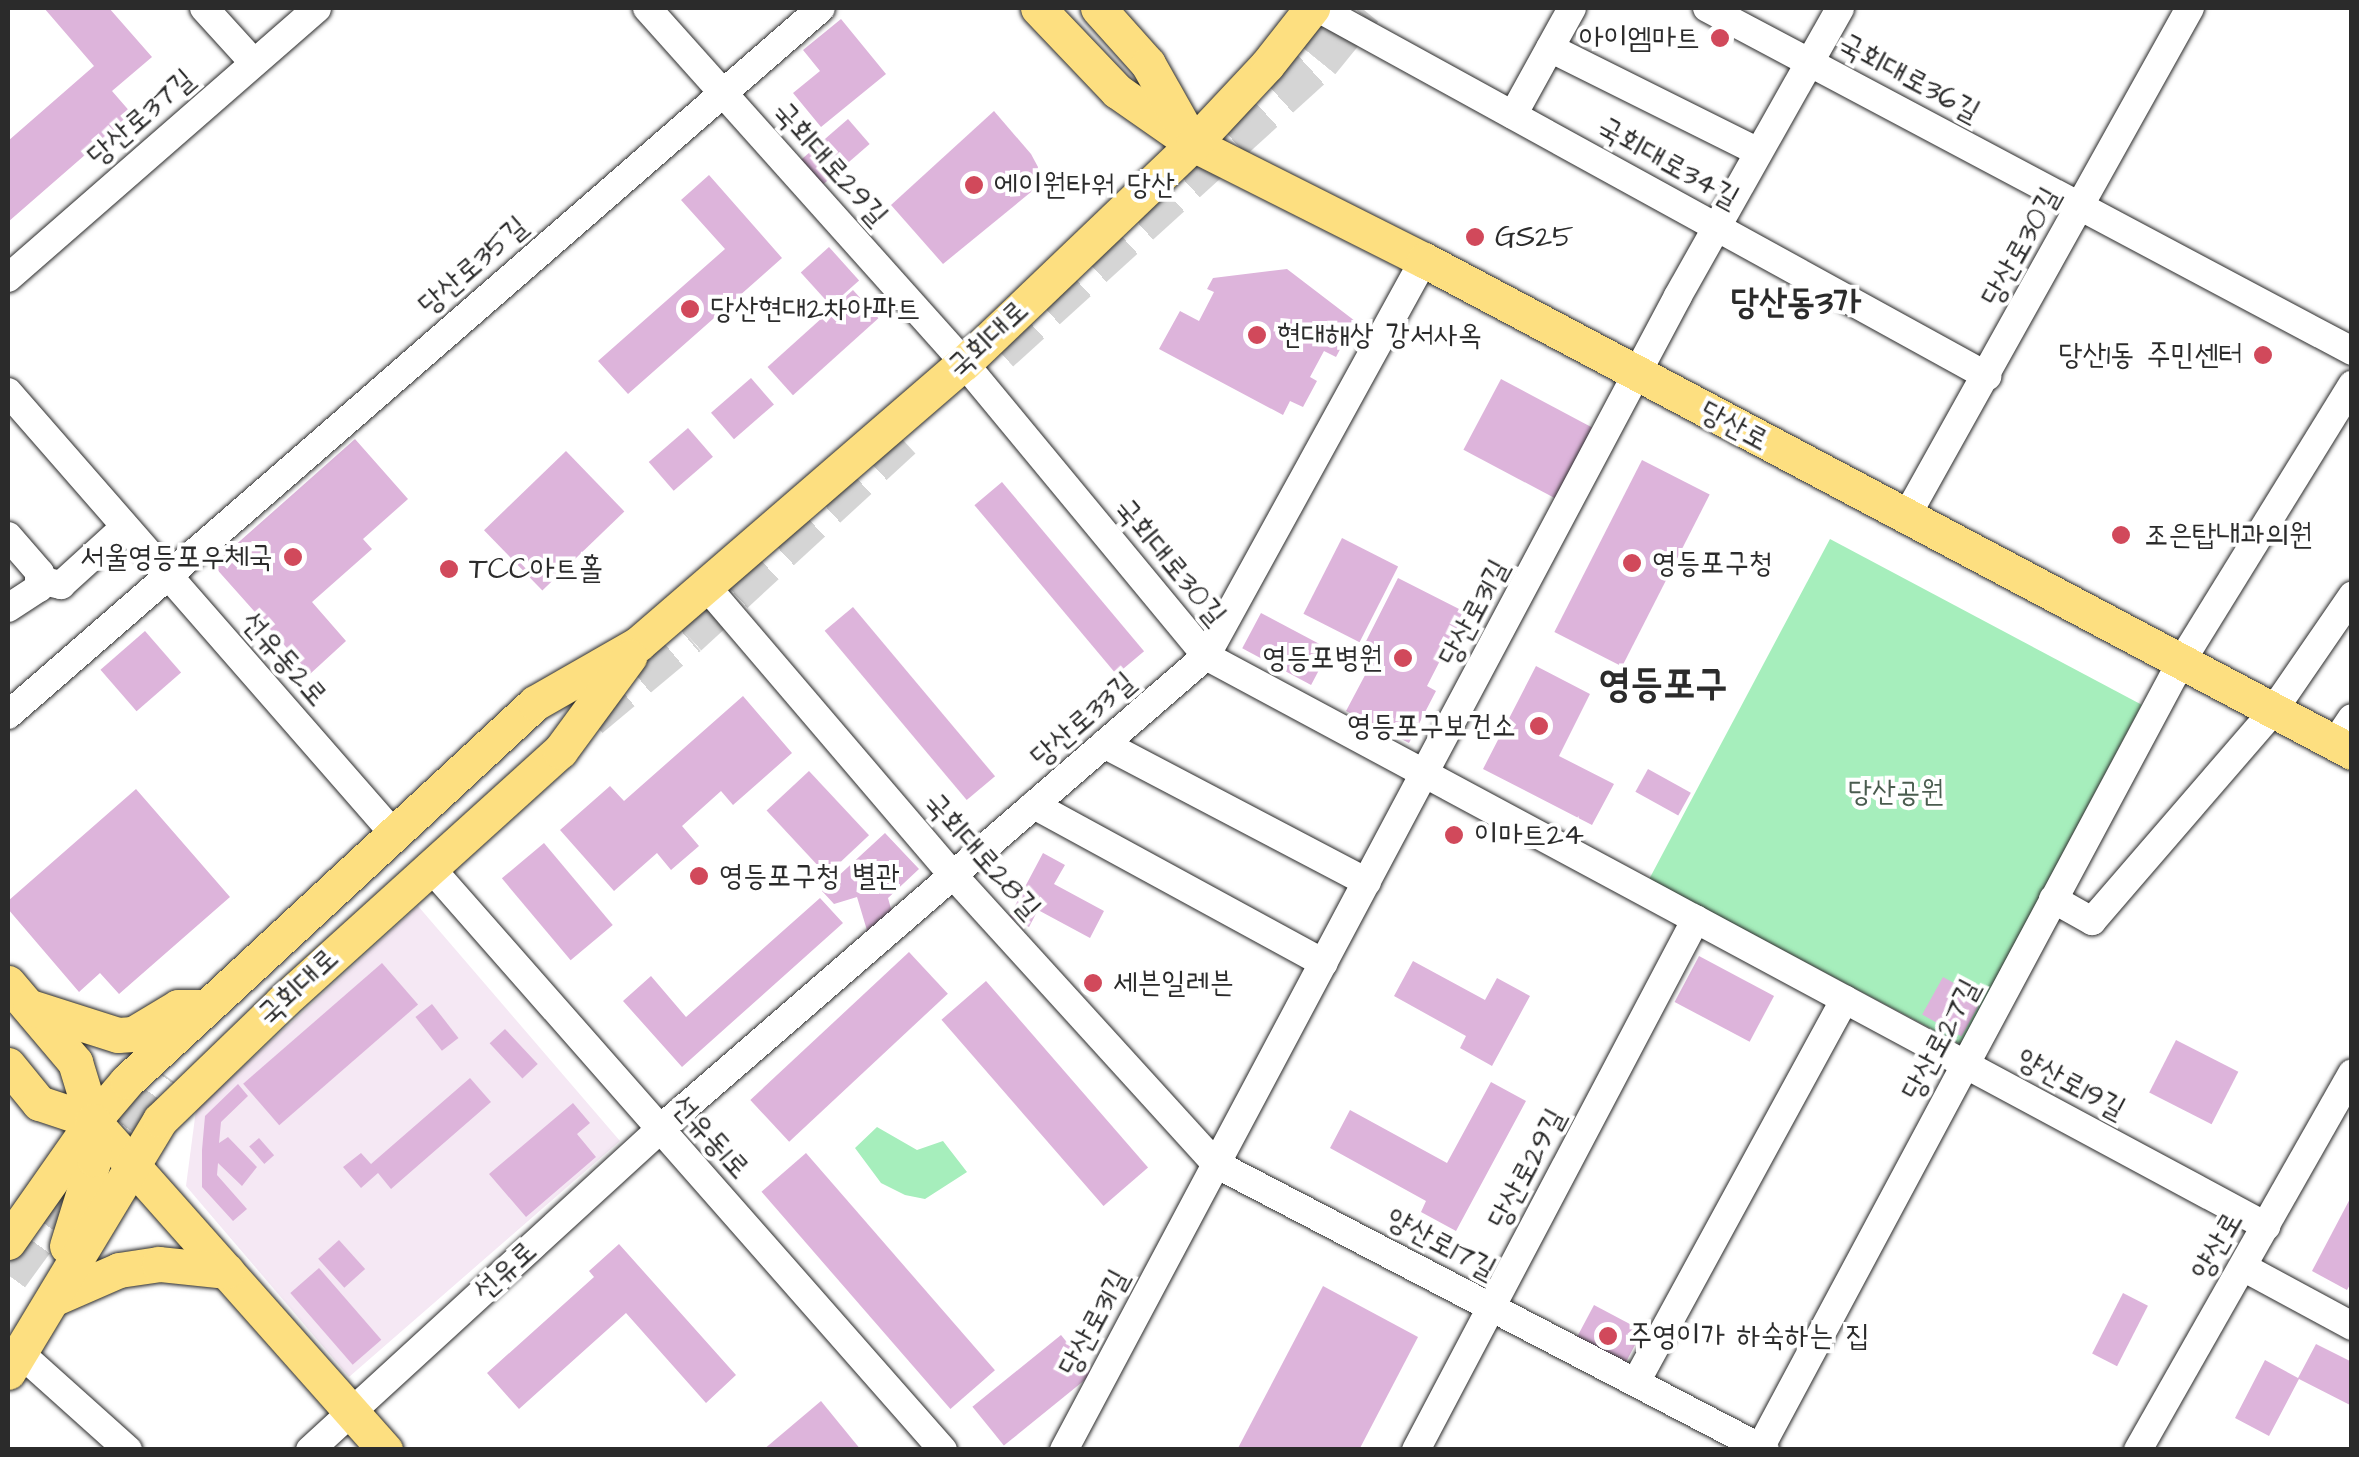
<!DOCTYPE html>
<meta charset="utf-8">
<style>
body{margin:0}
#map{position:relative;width:2359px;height:1457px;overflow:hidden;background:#fff;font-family:"Architects Daughter","Poor Story",sans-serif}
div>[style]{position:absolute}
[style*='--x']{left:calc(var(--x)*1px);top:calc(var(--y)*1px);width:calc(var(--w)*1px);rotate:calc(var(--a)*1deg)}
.built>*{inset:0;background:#f5e8f4}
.green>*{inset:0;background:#a6eebc;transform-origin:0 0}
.building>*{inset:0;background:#ddb4db;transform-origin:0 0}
.highway-tunnel>*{height:42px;margin-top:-21px;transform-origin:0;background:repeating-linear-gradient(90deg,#d5d5d5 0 42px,transparent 0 63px)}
.roads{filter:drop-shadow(0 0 2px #2b2b2b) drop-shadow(0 0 2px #2b2b2b)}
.minor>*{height:28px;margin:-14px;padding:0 14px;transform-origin:14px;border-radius:14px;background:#fff}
.major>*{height:35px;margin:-17.5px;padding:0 17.5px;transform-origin:17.5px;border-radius:17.5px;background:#fddf80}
.dots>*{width:28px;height:28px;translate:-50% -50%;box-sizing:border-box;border:5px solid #fff;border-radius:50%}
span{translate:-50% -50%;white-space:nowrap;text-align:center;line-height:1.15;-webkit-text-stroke:8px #fff;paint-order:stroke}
.poi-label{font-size:30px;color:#2b2b2b}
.right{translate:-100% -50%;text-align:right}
.left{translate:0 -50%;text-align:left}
.street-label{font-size:30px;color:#2b2b2b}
.park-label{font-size:30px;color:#4a5c4f}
.quarter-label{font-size:35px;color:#2b2b2b;font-weight:700}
.district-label{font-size:40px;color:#2b2b2b;font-weight:700}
.frame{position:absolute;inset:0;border:10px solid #2b2b2b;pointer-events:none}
</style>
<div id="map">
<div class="built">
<i style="clip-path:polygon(418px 906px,620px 1141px,349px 1377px,186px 1186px,196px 1110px)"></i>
</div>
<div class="green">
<i style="left:1830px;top:539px;width:353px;height:385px;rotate:28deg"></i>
<i style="clip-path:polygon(877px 1127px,917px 1150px,943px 1141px,967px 1172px,925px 1199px,905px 1195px,881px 1183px,855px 1148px)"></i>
</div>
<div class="building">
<i style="clip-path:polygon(44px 8px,109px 8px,152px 57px,112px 91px,132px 114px,8px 222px,8px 141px,94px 66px)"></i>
<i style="clip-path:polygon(841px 19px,886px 74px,821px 127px,793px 93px,820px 71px,803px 50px)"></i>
<i style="clip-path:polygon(994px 111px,1031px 154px,1038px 167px,1036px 178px,1031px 192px,943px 264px,891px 205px)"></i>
<i style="left:848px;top:119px;width:33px;height:63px;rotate:49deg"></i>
<i style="clip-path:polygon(709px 175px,782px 258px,628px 394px,598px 361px,725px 249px,681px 200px)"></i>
<i style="left:829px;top:247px;width:45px;height:38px;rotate:48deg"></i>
<i style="clip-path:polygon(1287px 269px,1355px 321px,1336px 357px,1324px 351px,1310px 377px,1317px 381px,1303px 407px,1290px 401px,1283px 415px,1159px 349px,1180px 311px,1199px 321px,1214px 292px,1207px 289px,1213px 278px)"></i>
<i style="left:853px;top:290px;width:38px;height:115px;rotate:48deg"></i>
<i style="left:751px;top:378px;width:35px;height:53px;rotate:49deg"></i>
<i style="left:1501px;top:379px;width:108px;height:80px;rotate:28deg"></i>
<i style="left:688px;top:428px;width:38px;height:52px;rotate:49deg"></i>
<i style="clip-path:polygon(355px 439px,408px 499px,363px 539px,372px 549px,312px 602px,346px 641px,310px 674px,213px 565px)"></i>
<i style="left:566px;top:451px;width:84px;height:114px;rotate:46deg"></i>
<i style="left:1642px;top:460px;width:76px;height:193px;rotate:27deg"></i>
<i style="left:1002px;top:482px;width:221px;height:36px;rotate:50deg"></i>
<i style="left:1342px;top:538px;width:63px;height:85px;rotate:27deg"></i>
<i style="clip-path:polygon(1398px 578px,1465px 612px,1427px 686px,1436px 691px,1409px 743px,1346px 711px,1372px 662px,1359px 655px)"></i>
<i style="left:853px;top:607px;width:221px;height:37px;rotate:50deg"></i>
<i style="left:1261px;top:613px;width:78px;height:40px;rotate:28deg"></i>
<i style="left:145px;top:631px;width:55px;height:59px;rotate:49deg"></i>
<i style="clip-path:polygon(1536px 666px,1590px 694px,1559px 756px,1614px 784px,1592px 825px,1483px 769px)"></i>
<i style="clip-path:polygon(743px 696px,792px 753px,733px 805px,721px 791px,682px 826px,699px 846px,671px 870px,657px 853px,614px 891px,560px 830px,610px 786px,624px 801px)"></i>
<i style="left:1648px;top:769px;width:49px;height:26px;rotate:29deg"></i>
<i style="left:809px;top:771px;width:88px;height:58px;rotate:47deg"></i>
<i style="clip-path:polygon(136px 789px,230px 897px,119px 994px,100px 973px,79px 992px,8px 909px,8px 901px)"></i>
<i style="clip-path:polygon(885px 833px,919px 869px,888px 898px,893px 916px,869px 937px,857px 897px,834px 904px,822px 891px)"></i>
<i style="left:544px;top:843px;width:107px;height:55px;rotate:50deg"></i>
<i style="clip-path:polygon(1043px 853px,1065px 865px,1054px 884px,1104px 911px,1090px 938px,1038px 910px,1029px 927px,1009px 917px)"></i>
<i style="clip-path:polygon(820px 898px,843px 923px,682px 1067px,623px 1001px,651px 976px,686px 1017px)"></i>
<i style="left:909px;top:952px;width:57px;height:217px;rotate:47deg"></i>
<i style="left:1699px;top:956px;width:85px;height:52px;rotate:28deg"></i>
<i style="clip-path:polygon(1413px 961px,1485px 1000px,1497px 978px,1530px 996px,1492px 1066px,1460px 1048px,1466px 1036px,1394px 996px)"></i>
<i style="left:382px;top:963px;width:55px;height:184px;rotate:49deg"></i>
<i style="left:1943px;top:977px;width:45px;height:43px;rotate:29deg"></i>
<i style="left:986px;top:981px;width:247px;height:59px;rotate:49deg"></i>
<i style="left:432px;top:1004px;width:43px;height:21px;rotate:52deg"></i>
<i style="left:505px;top:1029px;width:48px;height:21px;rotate:47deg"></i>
<i style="left:2176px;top:1040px;width:70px;height:59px;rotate:27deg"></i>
<i style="clip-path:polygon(470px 1078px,491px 1102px,391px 1189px,378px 1173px,361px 1188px,343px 1167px,361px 1153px,371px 1164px)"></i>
<i style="clip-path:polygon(1491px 1082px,1526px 1101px,1456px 1231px,1421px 1212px,1426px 1201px,1330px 1148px,1350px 1110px,1447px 1163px)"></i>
<i style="clip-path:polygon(238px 1084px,248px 1096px,221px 1122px,219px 1143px,228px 1137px,257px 1167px,242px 1186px,218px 1163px,217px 1175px,247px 1209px,233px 1221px,202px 1187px,202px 1150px,205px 1116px)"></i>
<i style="clip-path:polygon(573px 1103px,590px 1123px,577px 1134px,596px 1157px,526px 1217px,489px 1174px)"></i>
<i style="left:259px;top:1138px;width:23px;height:13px;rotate:49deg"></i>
<i style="left:806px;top:1153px;width:288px;height:59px;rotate:49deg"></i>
<i style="clip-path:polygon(2352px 1195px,2352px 1281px,2347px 1290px,2312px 1271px)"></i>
<i style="left:339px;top:1240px;width:39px;height:28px;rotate:48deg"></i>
<i style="clip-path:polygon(619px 1244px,736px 1375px,706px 1403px,626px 1313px,519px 1409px,487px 1373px,594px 1277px,589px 1271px)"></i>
<i style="left:319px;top:1268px;width:95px;height:38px;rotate:49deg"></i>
<i style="clip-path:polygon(1323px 1286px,1418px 1337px,1359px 1450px,1237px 1450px)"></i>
<i style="left:2123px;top:1293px;width:28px;height:68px;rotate:27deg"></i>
<i style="left:1594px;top:1305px;width:55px;height:41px;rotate:28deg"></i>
<i style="left:1061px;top:1335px;width:50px;height:114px;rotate:51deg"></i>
<i style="clip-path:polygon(2316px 1344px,2352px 1362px,2352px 1406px,2299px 1379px,2269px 1436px,2235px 1418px,2265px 1360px,2298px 1378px)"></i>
<i style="clip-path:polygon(821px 1401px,861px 1450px,763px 1450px)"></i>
</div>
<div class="highway-tunnel">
<i style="--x:999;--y:351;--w:432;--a:-42.2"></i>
<i style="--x:1319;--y:61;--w:68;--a:-50.9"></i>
<i style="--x:589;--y:717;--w:128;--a:-39.9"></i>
<i style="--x:687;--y:635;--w:291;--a:-42.6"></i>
<i style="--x:8;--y:1275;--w:254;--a:-53.8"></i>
</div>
<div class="roads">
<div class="minor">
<i style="--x:204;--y:8;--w:74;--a:47.7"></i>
<i style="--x:647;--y:8;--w:476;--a:48.2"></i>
<i style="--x:964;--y:363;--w:380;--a:50.4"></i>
<i style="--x:1206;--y:656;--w:1204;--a:28.27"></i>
<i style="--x:1318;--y:8;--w:764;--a:28.81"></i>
<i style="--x:1707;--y:8;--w:731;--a:28"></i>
<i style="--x:1550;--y:48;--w:233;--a:26.5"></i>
<i style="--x:1513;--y:115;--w:122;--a:-61.1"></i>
<i style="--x:8;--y:278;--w:410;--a:-41.1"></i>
<i style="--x:8;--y:392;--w:587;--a:48.87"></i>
<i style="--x:1906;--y:517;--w:583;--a:-60.84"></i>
<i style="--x:8;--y:536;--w:49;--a:49.1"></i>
<i style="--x:40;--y:573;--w:7;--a:98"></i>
<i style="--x:705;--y:585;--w:382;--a:49.5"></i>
<i style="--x:953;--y:875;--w:391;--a:47.7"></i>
<i style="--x:1216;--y:1164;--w:619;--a:27.52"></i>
<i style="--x:8;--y:608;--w:37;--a:-33"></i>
<i style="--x:39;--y:588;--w:8;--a:-90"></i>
<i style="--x:39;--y:580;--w:23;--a:13"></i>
<i style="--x:61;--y:585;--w:86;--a:-42.2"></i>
<i style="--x:8;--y:715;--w:1077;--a:-41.01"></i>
<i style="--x:2335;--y:743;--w:30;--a:-56"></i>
<i style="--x:1104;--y:744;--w:297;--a:27.7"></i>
<i style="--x:1034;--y:805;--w:330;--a:28.6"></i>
<i style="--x:429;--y:866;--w:778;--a:48.65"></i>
<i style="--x:2053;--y:899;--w:45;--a:29.4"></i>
<i style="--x:2092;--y:921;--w:277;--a:-49.2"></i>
<i style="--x:2273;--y:711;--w:140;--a:-55.5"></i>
<i style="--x:2243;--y:1267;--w:124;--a:28.4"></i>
<i style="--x:20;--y:1353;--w:145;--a:41.9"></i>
<i style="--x:1636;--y:1382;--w:436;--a:-61.4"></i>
<i style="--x:310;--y:1450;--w:475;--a:-42.5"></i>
<i style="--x:660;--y:1129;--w:722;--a:-40.9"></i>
<i style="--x:1206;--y:656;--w:452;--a:-61.2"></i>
<i style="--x:1064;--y:1450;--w:1307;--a:-61.98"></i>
<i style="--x:1678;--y:296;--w:330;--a:-60.6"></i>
<i style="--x:1416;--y:1450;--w:600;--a:-62.2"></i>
<i style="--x:1759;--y:1450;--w:894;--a:-61.83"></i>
<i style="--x:2181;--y:662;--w:326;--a:-58.3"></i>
<i style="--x:2138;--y:1450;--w:433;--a:-60.4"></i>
</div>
<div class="major">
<i style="--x:1038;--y:8;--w:115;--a:46.4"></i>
<i style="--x:1117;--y:91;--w:93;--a:34.9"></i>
<i style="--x:1193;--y:144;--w:258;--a:26.7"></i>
<i style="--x:1424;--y:260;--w:1050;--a:27.93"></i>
<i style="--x:1098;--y:8;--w:75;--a:48.2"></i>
<i style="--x:1148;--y:64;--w:81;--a:60.6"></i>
<i style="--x:8;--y:983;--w:104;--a:49.7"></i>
<i style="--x:75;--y:1062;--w:62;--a:73"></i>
<i style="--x:93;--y:1121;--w:440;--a:48.4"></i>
<i style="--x:30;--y:1007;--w:92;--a:17.7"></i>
<i style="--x:118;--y:1035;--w:15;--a:-4"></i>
<i style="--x:133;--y:1034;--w:52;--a:-31"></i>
<i style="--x:178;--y:1007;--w:28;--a:0"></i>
<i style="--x:8;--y:1065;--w:49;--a:50.8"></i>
<i style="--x:39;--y:1103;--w:57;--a:18.4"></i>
<i style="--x:8;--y:1242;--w:148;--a:-54.9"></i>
<i style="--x:93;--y:1121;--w:52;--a:-49.6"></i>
<i style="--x:127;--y:1081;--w:556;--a:-42.81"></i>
<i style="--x:535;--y:703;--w:119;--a:-29.8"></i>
<i style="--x:638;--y:644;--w:430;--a:-40.8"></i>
<i style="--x:964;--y:363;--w:317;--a:-43.7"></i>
<i style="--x:1193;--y:144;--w:108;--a:-46.9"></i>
<i style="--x:1267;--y:65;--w:73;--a:-51.7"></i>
<i style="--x:67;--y:1246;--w:91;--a:-72.8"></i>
<i style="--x:94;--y:1159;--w:38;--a:-92"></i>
<i style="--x:55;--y:1298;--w:70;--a:-23.6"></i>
<i style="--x:119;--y:1270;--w:40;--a:-8.5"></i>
<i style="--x:159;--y:1264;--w:68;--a:5.9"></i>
<i style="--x:8;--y:1372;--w:294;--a:-58.9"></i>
<i style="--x:160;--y:1120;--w:170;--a:-44"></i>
<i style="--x:282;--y:1002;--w:375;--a:-42.1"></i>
<i style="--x:560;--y:751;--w:117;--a:-53.7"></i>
</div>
</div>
<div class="dots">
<i style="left:1720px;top:38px;background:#d1495b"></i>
<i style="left:974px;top:185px;background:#d1495b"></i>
<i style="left:1475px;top:237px;background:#d1495b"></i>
<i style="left:690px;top:309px;background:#d1495b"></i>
<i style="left:1257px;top:335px;background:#d1495b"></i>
<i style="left:2263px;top:355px;background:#d1495b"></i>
<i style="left:2121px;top:535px;background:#d1495b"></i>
<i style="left:293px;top:557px;background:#d1495b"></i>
<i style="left:1632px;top:563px;background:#d1495b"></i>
<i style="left:449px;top:569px;background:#d1495b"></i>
<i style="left:1403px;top:658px;background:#d1495b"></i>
<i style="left:1539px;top:726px;background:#d1495b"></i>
<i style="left:1454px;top:835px;background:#d1495b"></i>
<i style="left:699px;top:876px;background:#d1495b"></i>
<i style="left:1093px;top:983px;background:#d1495b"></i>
<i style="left:1608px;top:1336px;background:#d1495b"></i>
</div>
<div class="poi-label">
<span class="right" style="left:1700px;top:38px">아이엠마트</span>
<span class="left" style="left:994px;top:185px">에이원타워 당산</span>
<span class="left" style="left:1495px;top:237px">GS25</span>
<span class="left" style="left:710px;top:309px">당산현대2차아파트</span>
<span class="left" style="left:1277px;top:335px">현대해상 강서사옥</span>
<span class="right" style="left:2243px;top:355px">당산1동 주민센터</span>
<span class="left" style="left:2144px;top:535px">조은탑내과의원</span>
<span class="right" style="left:273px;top:557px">서울영등포우체국</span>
<span class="left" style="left:1652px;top:563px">영등포구청</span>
<span class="left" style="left:469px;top:569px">TCC아트홀</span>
<span class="right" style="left:1383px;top:658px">영등포병원</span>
<span class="right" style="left:1516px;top:726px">영등포구보건소</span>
<span class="left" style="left:1474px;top:835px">이마트24</span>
<span class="left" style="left:719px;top:876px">영등포구청 별관</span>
<span class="left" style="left:1113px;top:983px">세븐일레븐</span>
<span class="left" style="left:1628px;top:1336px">주영이가 하숙하는 집</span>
</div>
<div class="street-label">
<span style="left:1909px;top:78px;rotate:28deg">국회대로36길</span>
<span style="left:141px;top:118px;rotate:-41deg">당산로37길</span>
<span style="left:1668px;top:163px;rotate:29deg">국회대로34길</span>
<span style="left:830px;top:164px;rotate:48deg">국회대로29길</span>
<span style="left:2021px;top:247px;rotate:-61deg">당산로30길</span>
<span style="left:473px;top:266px;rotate:-41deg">당산로35길</span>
<span style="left:988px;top:339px;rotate:-43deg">국회대로</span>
<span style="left:1734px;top:426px;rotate:28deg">당산로</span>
<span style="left:1170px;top:562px;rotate:50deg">국회대로30길</span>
<span style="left:1474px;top:613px;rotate:-62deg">당산로31길</span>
<span style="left:284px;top:659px;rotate:49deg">선유동2로</span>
<span style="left:1083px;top:720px;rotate:-41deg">당산로33길</span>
<span style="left:982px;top:856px;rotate:48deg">국회대로28길</span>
<span style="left:298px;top:987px;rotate:-43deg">국회대로</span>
<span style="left:1941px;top:1040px;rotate:-62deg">당산로27길</span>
<span style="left:2071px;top:1084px;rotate:28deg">양산로19길</span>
<span style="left:710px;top:1137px;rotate:48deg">선유동1로</span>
<span style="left:1527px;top:1169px;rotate:-62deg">당산로29길</span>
<span style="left:1441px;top:1244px;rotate:28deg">양산로17길</span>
<span style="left:2217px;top:1246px;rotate:-60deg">양산로</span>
<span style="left:505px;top:1271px;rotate:-42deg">선유로</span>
<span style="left:1094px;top:1323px;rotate:-62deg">당산로31길</span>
</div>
<div class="park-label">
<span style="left:1896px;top:792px">당산공원</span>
</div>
<div class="quarter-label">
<span style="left:1796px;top:303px">당산동3가</span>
</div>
<div class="district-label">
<span style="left:1663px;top:685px">영등포구</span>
</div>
<div class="frame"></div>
</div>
